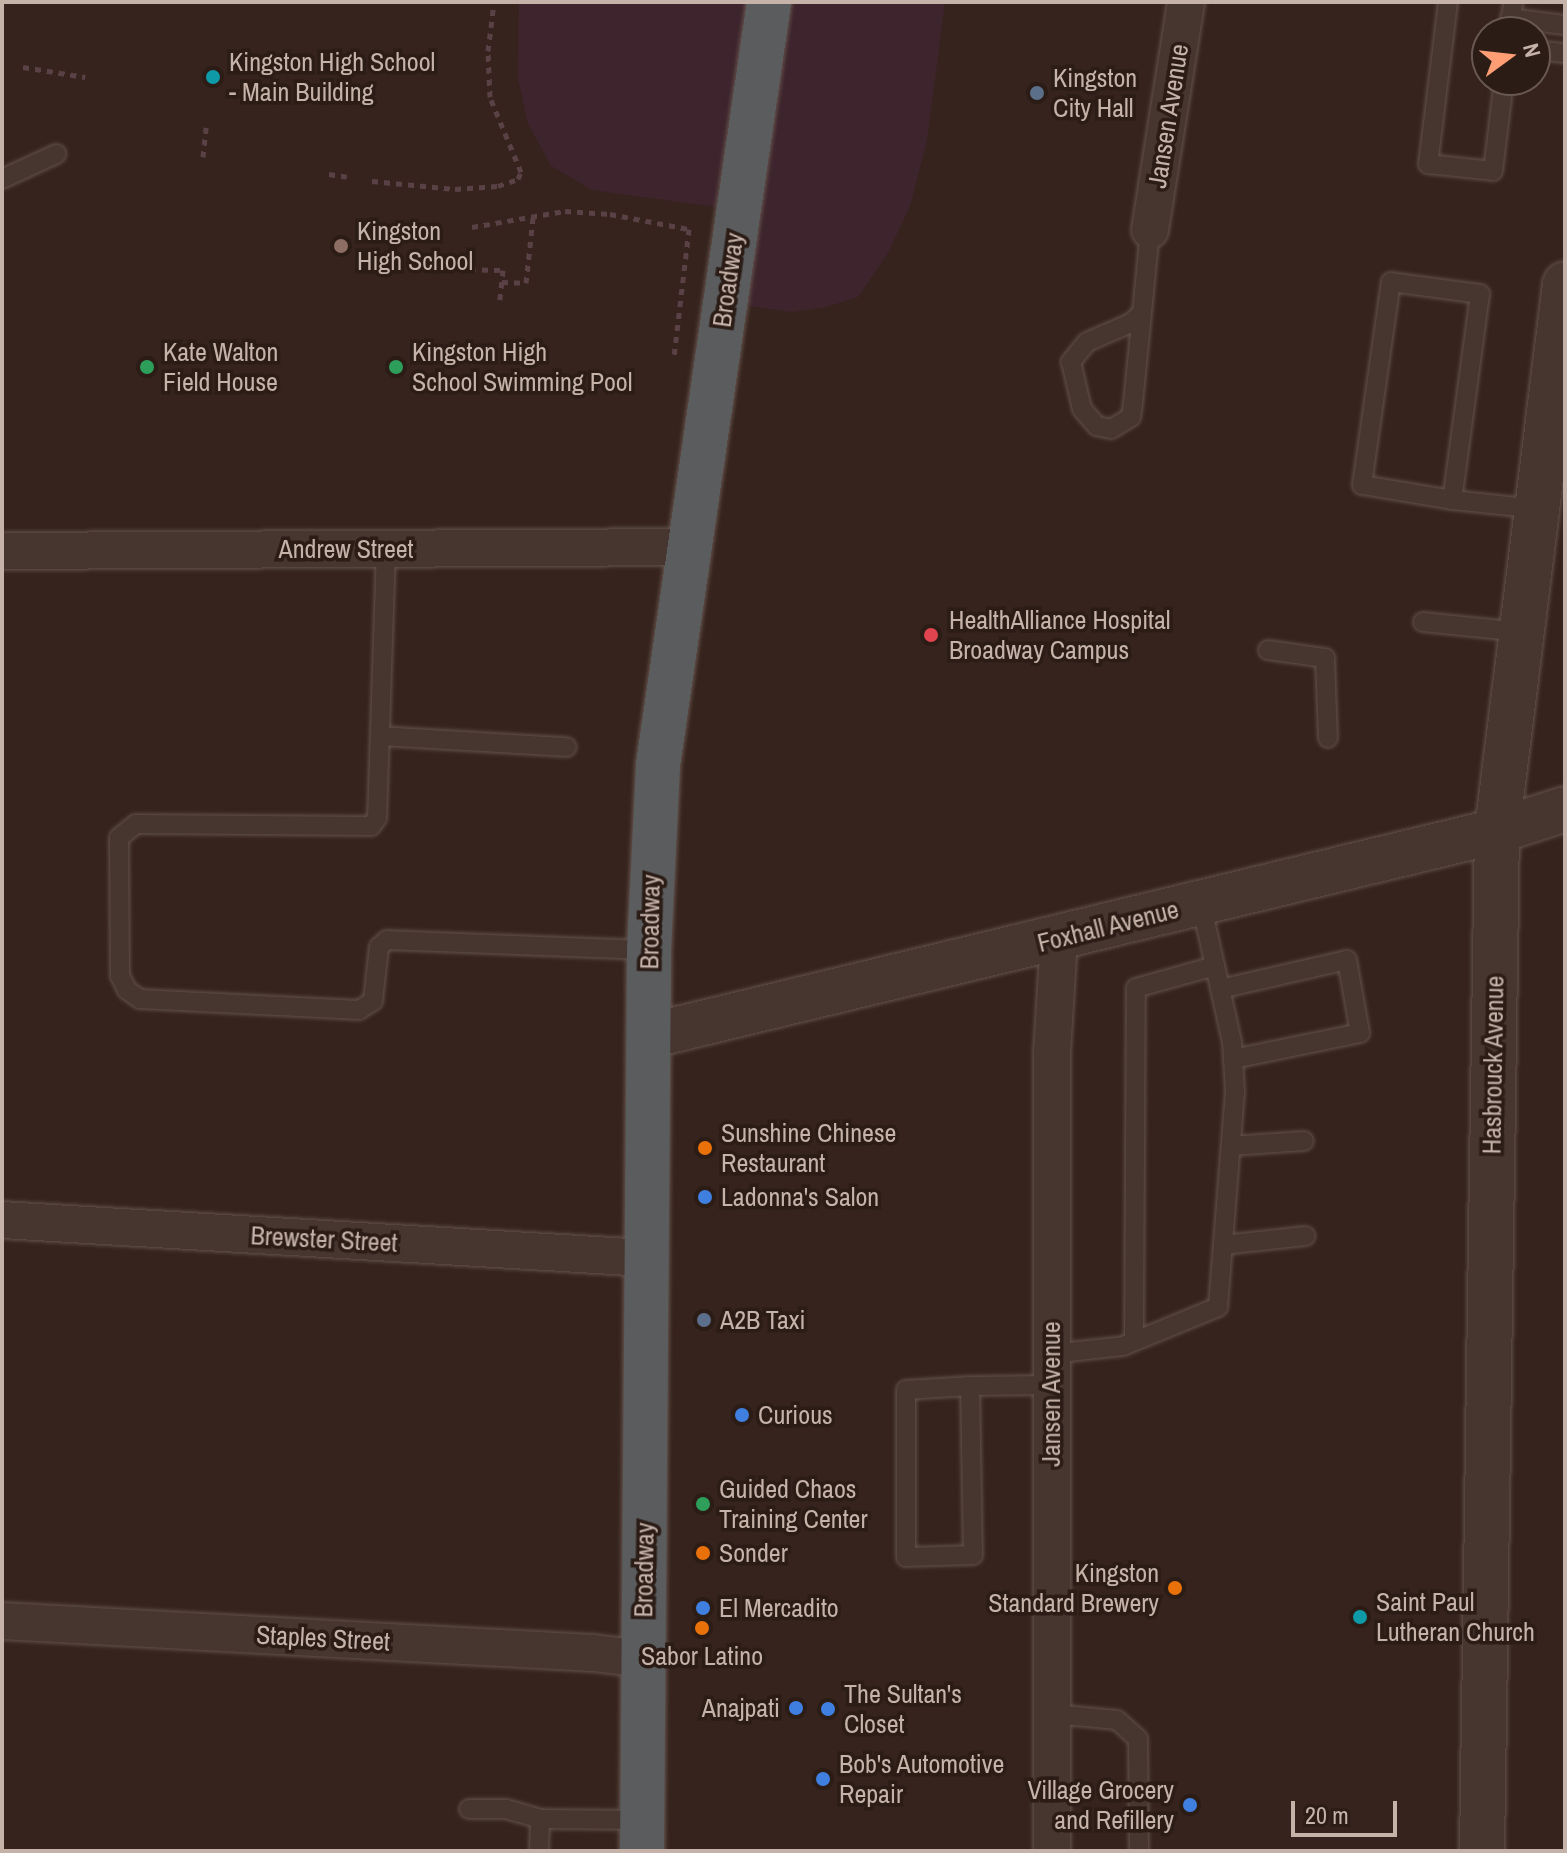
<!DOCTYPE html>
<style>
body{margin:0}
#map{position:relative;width:1567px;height:1853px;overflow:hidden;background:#36231d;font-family:"Archivo Narrow",sans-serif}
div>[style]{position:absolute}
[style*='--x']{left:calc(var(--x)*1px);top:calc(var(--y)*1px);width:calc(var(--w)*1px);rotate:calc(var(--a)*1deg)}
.green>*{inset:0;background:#3e242d}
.path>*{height:5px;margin-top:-2.5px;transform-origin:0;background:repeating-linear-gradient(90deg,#594146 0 6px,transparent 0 12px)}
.roads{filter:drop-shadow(0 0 2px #62524b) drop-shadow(0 0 2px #62524b)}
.service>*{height:18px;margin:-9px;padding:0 9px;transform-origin:9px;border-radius:9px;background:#473630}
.minor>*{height:36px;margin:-18px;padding:0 18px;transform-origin:18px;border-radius:18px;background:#473630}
.tertiary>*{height:44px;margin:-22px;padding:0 22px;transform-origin:22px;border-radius:22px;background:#473630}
.trunk>*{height:44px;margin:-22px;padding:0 22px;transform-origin:22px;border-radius:22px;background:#5a5c5e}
.dots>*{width:22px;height:22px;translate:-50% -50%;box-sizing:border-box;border:4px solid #2b1c16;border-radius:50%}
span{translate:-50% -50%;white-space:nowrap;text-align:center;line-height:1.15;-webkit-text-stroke:7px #2b1c16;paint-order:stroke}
.poi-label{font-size:26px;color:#c5b2a9}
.left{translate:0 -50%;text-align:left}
.right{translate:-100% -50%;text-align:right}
.street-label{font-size:26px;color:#c5b2a9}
.frame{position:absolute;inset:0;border:4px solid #c5b2a9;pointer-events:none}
.north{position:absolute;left:1471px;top:16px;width:80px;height:80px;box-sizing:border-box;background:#2b1c16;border:2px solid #695851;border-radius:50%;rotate:75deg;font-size:22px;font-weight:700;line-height:32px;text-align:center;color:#c5b2a9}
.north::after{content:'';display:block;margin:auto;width:28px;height:36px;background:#ff9e74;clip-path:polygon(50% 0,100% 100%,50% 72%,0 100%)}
.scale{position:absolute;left:1291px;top:1801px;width:106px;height:36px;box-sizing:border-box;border:4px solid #c5b2a9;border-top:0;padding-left:10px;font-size:24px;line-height:28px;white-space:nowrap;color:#c5b2a9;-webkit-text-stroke:6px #2b1c16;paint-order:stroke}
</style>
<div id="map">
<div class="green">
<i style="clip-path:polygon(519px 2px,945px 2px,927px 141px,910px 206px,888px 253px,858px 297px,826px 307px,792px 312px,725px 303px,738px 210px,592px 190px,551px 166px,528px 124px,518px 79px)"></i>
</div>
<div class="path">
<i style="--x:23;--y:67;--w:63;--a:9.2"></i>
<i style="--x:203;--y:157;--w:30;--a:-84"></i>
<i style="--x:329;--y:174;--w:18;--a:9"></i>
<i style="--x:372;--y:181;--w:83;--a:5.5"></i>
<i style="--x:455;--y:189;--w:43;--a:-4"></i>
<i style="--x:498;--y:186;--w:21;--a:-19"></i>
<i style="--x:518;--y:179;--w:8;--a:-67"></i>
<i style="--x:521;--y:172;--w:81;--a:-112.5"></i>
<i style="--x:490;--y:97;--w:46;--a:-92.5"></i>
<i style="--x:488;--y:51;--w:49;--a:-83"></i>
<i style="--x:472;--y:227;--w:94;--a:-9.8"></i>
<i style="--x:565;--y:211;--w:45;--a:3.8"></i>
<i style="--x:610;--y:214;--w:80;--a:10.8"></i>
<i style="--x:689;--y:229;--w:128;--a:96.7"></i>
<i style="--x:446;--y:269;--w:57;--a:1"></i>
<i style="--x:503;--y:270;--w:30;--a:96"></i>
<i style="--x:502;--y:282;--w:24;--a:2"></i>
<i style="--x:526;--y:283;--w:66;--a:-83.9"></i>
</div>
<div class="roads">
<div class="service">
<i style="--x:1448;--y:2;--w:163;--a:97"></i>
<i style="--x:1428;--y:164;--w:65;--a:6.1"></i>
<i style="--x:1493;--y:171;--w:92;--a:-83.1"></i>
<i style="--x:1510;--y:18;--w:55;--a:7.3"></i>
<i style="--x:1509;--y:32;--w:30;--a:-82"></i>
<i style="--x:1535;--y:50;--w:30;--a:6"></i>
<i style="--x:2;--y:179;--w:60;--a:-24.8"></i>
<i style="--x:1142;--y:313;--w:15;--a:138"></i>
<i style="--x:1131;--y:323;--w:48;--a:156.6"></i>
<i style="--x:1087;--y:342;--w:26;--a:129"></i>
<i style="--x:1071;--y:362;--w:48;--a:76.8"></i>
<i style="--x:1082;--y:409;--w:23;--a:49"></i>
<i style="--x:1097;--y:426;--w:14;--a:12"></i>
<i style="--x:1111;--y:429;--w:23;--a:-31"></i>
<i style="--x:1131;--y:417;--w:14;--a:-82"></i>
<i style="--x:1133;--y:403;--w:90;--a:-84.3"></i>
<i style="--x:1142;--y:313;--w:83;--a:-84.5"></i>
<i style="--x:1452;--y:500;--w:91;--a:-170.5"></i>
<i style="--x:1362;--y:485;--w:205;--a:-81.9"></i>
<i style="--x:1391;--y:282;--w:90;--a:7.7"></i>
<i style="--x:1480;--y:294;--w:208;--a:97.7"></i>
<i style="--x:1452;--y:500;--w:85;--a:6"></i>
<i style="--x:386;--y:549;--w:269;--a:91.9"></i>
<i style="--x:377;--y:818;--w:10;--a:127"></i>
<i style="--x:371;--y:826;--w:235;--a:-179.5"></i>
<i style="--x:136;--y:824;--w:22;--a:141"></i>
<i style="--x:119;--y:838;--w:138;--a:89.6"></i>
<i style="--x:120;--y:976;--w:16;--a:63"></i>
<i style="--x:127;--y:990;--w:16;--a:35"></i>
<i style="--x:140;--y:999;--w:219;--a:2.9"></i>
<i style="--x:359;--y:1010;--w:17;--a:-33"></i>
<i style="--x:373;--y:1001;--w:54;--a:-83.7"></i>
<i style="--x:379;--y:947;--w:11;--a:-41"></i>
<i style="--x:387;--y:940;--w:262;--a:2.2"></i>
<i style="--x:1423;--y:622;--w:100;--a:5.8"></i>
<i style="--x:1268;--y:650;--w:58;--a:8"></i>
<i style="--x:1325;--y:658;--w:80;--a:87.9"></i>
<i style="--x:380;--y:736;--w:187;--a:3.4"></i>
<i style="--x:1220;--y:989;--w:130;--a:-12.9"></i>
<i style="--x:1347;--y:960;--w:74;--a:79.9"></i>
<i style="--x:1360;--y:1033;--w:130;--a:168.4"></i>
<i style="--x:1231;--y:1146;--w:73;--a:-3.9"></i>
<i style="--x:1223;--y:1245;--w:83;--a:-6.2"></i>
<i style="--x:1134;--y:1341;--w:353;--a:-89.7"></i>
<i style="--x:1136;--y:988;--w:82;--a:-15.6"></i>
<i style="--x:1051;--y:1354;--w:72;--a:-6.3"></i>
<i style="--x:1123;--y:1346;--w:103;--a:-22.3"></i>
<i style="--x:1218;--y:1307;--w:216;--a:-85.5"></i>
<i style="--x:1235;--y:1092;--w:50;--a:-93.4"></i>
<i style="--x:1232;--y:1042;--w:142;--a:-102.6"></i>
<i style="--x:970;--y:1386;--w:169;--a:89"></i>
<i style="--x:973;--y:1555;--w:67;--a:178.3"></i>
<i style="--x:906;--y:1557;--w:167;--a:-90"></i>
<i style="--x:906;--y:1390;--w:64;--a:-3.6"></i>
<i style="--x:970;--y:1386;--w:81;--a:-0.7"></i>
<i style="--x:1053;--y:1714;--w:64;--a:5.4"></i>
<i style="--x:1117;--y:1720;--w:28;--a:42"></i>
<i style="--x:1138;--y:1739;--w:112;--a:89.5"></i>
<i style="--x:469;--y:1809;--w:37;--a:0"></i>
<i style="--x:506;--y:1809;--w:35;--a:16"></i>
<i style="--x:539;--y:1851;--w:32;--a:-88"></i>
<i style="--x:540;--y:1819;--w:102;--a:0.6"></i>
</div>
<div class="minor">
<i style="--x:1150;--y:230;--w:231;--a:-81"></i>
<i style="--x:2;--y:551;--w:688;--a:-0.33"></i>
<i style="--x:2;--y:1220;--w:646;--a:3.37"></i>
<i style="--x:2;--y:1621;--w:592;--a:3.1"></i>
<i style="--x:593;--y:1653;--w:50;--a:6.8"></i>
<i style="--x:1052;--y:1851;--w:798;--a:-90"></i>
<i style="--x:1052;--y:1053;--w:115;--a:-86.5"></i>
</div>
<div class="tertiary">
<i style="--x:649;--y:1036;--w:872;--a:-13.59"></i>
<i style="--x:1497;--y:831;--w:71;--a:-17.9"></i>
<i style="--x:1482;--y:1851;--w:1020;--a:-89.16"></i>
<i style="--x:1497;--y:831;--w:551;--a:-82.91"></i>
</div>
<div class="trunk">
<i style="--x:642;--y:1851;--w:901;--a:-89.55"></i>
<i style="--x:649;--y:950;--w:185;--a:-87.2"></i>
<i style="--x:658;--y:765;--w:771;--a:-81.72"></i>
</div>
</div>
<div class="dots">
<i style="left:213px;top:77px;background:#0f9aa8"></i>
<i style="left:1037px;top:93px;background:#5c6f8a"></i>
<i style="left:341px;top:246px;background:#8d6e63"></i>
<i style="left:147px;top:367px;background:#2e9e5b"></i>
<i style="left:396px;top:367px;background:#2e9e5b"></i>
<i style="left:931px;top:635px;background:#e0444e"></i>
<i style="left:705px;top:1148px;background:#e8710a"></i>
<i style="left:705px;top:1197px;background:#3f7fe0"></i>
<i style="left:704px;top:1320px;background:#5c6f8a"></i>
<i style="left:742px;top:1415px;background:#3f7fe0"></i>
<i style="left:703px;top:1504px;background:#2e9e5b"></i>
<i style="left:703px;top:1553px;background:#e8710a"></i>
<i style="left:1175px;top:1588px;background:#e8710a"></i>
<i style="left:703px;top:1608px;background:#3f7fe0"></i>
<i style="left:1360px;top:1617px;background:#0f9aa8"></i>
<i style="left:702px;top:1628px;background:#e8710a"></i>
<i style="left:796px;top:1708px;background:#3f7fe0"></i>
<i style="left:828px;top:1709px;background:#3f7fe0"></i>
<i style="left:823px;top:1779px;background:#3f7fe0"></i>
<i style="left:1190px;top:1805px;background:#3f7fe0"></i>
</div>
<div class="poi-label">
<span class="left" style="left:229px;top:77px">Kingston High School<br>- Main Building</span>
<span class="left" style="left:1053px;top:93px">Kingston<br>City Hall</span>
<span class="left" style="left:357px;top:246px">Kingston<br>High School</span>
<span class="left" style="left:163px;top:367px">Kate Walton<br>Field House</span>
<span class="left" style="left:412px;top:367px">Kingston High<br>School Swimming Pool</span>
<span class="left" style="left:949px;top:635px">HealthAlliance Hospital<br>Broadway Campus</span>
<span class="left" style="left:721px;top:1148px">Sunshine Chinese<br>Restaurant</span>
<span class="left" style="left:721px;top:1197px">Ladonna's Salon</span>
<span class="left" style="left:720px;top:1320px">A2B Taxi</span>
<span class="left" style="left:758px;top:1415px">Curious</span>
<span class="left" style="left:719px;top:1504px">Guided Chaos<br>Training Center</span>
<span class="left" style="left:719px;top:1553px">Sonder</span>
<span class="right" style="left:1159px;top:1588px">Kingston<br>Standard Brewery</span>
<span class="left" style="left:1376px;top:1617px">Saint Paul<br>Lutheran Church</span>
<span class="left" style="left:719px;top:1608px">El Mercadito</span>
<span style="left:702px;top:1656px">Sabor Latino</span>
<span class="left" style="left:844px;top:1709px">The Sultan's<br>Closet</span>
<span class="right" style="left:780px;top:1708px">Anajpati</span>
<span class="left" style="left:839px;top:1779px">Bob's Automotive<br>Repair</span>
<span class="right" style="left:1174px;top:1805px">Village Grocery<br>and Refillery</span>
</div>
<div class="street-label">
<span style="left:1168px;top:116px;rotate:-81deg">Jansen Avenue</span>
<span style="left:728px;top:280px;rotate:-82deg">Broadway</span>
<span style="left:346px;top:549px">Andrew Street</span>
<span style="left:650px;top:922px;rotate:-89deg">Broadway</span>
<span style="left:1108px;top:926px;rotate:-14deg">Foxhall Avenue</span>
<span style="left:1493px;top:1065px;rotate:-89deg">Hasbrouck Avenue</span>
<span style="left:324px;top:1239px;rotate:3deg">Brewster Street</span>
<span style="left:1051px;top:1394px;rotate:-90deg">Jansen Avenue</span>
<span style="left:644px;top:1570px;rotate:-89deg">Broadway</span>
<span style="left:323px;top:1638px;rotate:3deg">Staples Street</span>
</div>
<div class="frame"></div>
<div class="north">N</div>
<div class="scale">20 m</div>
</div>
